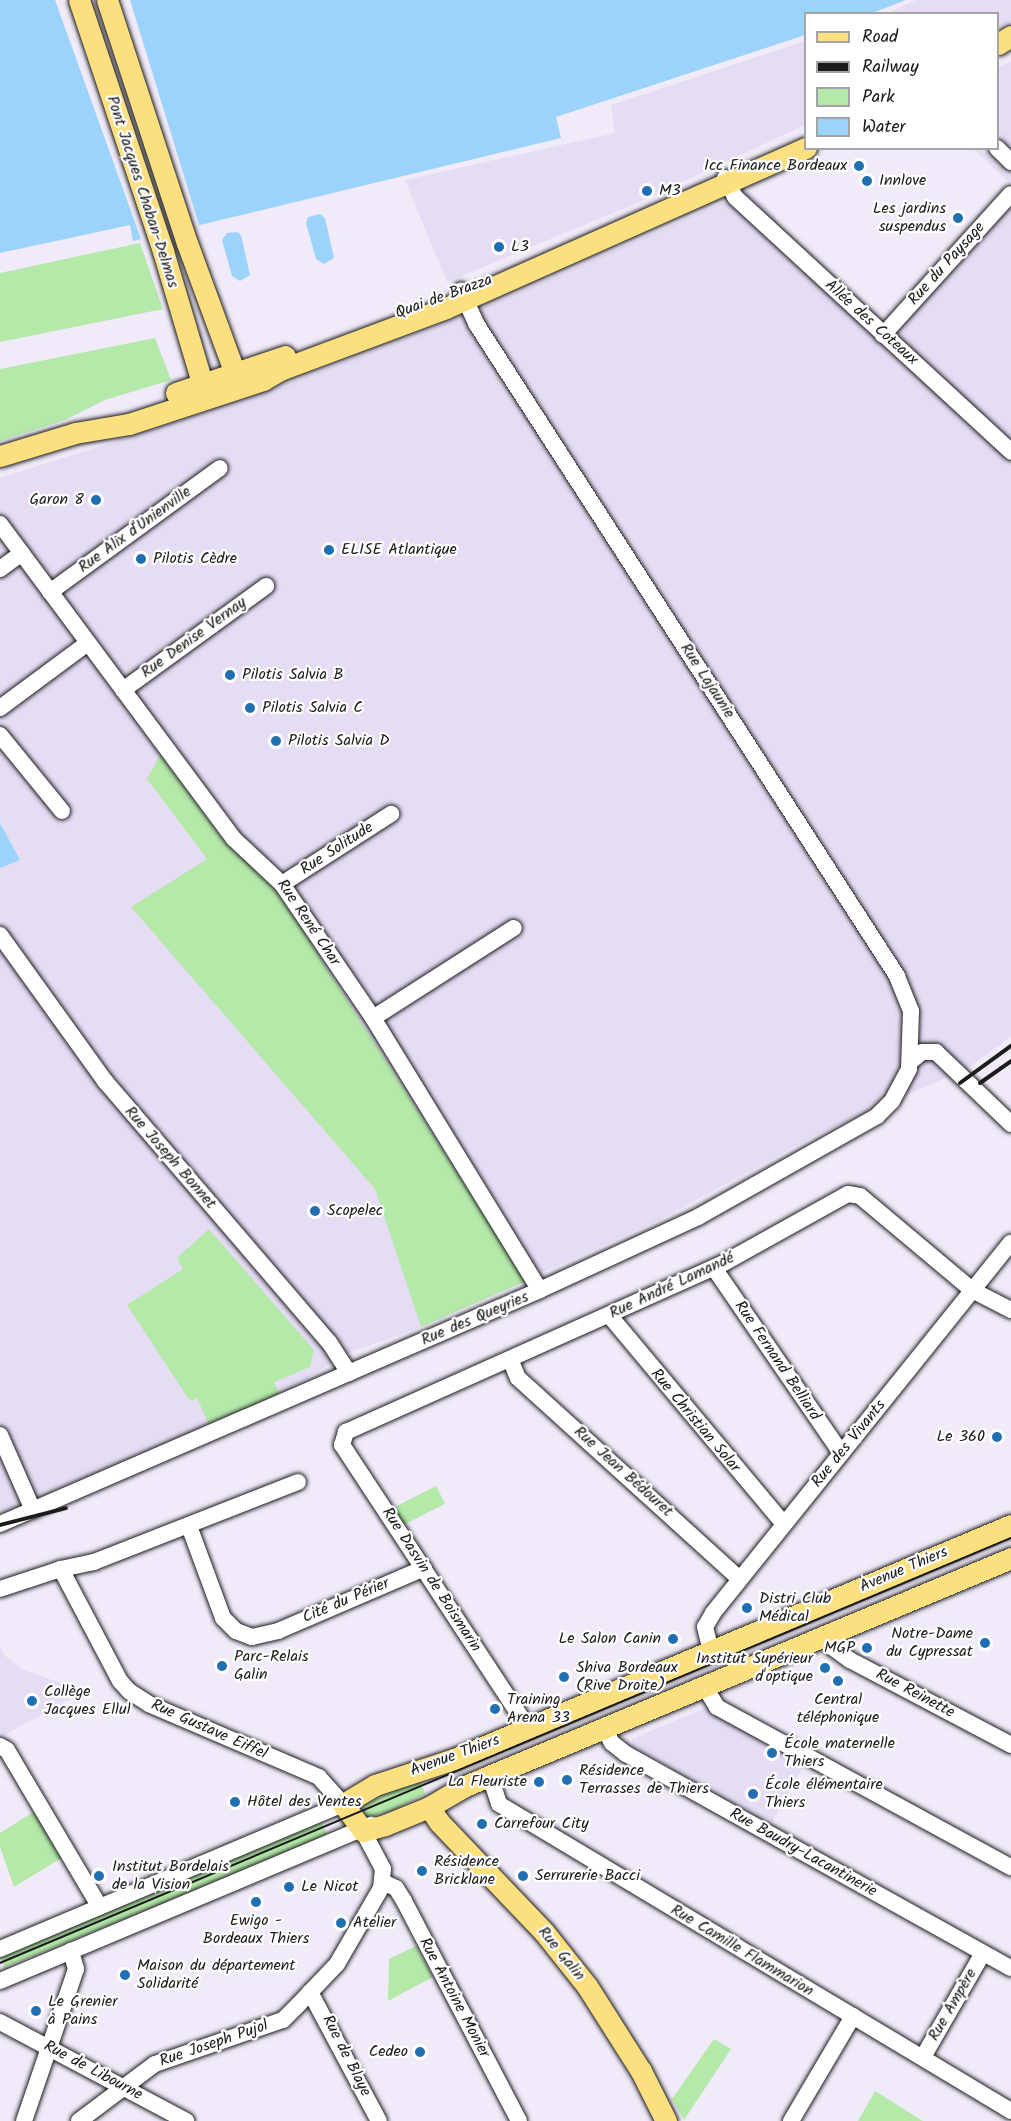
<!DOCTYPE html>
<meta charset="utf-8">
<style>
body{margin:0}
#map{position:relative;width:1011px;height:2121px;overflow:hidden;background:#f0eaf9;font-family:Kalam,sans-serif}
div>[style]{position:absolute}
[style*='--x']{left:calc(var(--x)*1px);top:calc(var(--y)*1px);width:calc(var(--w)*1px);rotate:calc(var(--a)*1deg)}
.built>*{inset:0;background:#e6dcf4}
.green>*{inset:0;background:#b4e9aa;transform-origin:0 0}
.water>*{inset:0;background:#9bd3fb}
.pier>*{inset:0;background:#f0eaf9}
.roads{filter:drop-shadow(0 0 2px #1c1c1c) drop-shadow(0 0 2px #1c1c1c)}
.minor>*{height:16px;margin:-8px;padding:0 8px;transform-origin:8px;border-radius:8px;background:#fff}
.major>*{height:21px;margin:-10.5px;padding:0 10.5px;transform-origin:10.5px;border-radius:10.5px;background:#fce080}
.tram>*{height:1.5px;margin:-0.75px;padding:0 0.75px;transform-origin:0.75px;border-radius:0.75px;background:#1c1c1c}
.rail>*{height:4px;margin:-2px;padding:0 2px;transform-origin:2px;border-radius:2px;background:#1c1c1c}
.dots>*{width:16px;height:16px;translate:-50% -50%;box-sizing:border-box;border:3px solid #fff;border-radius:50%}
span{translate:-50% -50%;white-space:nowrap;text-align:center;line-height:1.15;-webkit-text-stroke:4.5px #fff;paint-order:stroke}
.poi-label{font-size:16px;color:#1c1c1c}
.right{translate:-100% -50%;text-align:right}
.left{translate:0 -50%;text-align:left}
.street-label{font-size:16px;color:#1c1c1c}
.legend{position:absolute;left:804px;top:12px;width:195px;height:138px;box-sizing:border-box;background:#fff;border:2px solid #a4a4a4;margin:0;padding:8px 10px;list-style:none;font-size:18px;color:#1c1c1c}
.legend li{display:flex;align-items:center;gap:12px;height:30px}
.legend b{width:30px;border:2px solid #a4a4a4}
</style>
<div id="map">
<div class="built">
<i style="clip-path:polygon(916px 0,1011px 0,1011px 21px,998px 28px,998px 14px,888px 13px)"></i>
<i style="clip-path:polygon(805px 41px,805px 125px,637px 203px,447px 282px,405px 180px,615px 133px,611px 105px)"></i>
<i style="clip-path:polygon(1011px 61px,1011px 184px,973px 149px,998px 148px,998px 68px)"></i>
<i style="clip-path:polygon(749px 191px,775px 215px,778px 224px,894px 330px,1011px 205px,1011px 1036px,970px 1067px,814px 1136px,655px 1222px,421px 1327px,346px 1354px,280px 1395px,0 1514px,0 478px,227px 406px,462px 317px)"></i>
<i style="clip-path:polygon(0 1646px,5px 1656px,24px 1670px,83px 1691px,0 1738px)"></i>
<i style="clip-path:polygon(705px 1708px,805px 1764px,771px 1824px,632px 1746px,632px 1739px)"></i>
</div>
<div class="green">
<i style="clip-path:polygon(140px 243px,163px 309px,0 342px,0 273px)"></i>
<i style="clip-path:polygon(155px 338px,171px 380px,105px 400px,65px 420px,0 441px,0 369px)"></i>
<i style="clip-path:polygon(160px 755px,226px 844px,265px 877px,289px 909px,526px 1281px,421px 1327px,375px 1189px,131px 907px,207px 859px,147px 779px)"></i>
<i style="clip-path:polygon(209px 1229px,314px 1350px,310px 1367px,274px 1382px,280px 1395px,209px 1425px,197px 1398px,191px 1401px,186px 1395px,127px 1305px,183px 1269px,177px 1258px)"></i>
<i style="left:436px;top:1486px;width:20px;height:48px;rotate:63deg"></i>
<i style="clip-path:polygon(421px 1782px,425px 1794px,392px 1811px,365px 1818px,363px 1806px,395px 1789px)"></i>
<i style="clip-path:polygon(35px 1811px,63px 1857px,14px 1887px,0 1847px,0 1833px)"></i>
<i style="left:321px;top:1820px;width:18px;height:349px;rotate:68deg"></i>
<i style="clip-path:polygon(416px 1946px,433px 1977px,388px 2001px,389px 1959px)"></i>
<i style="clip-path:polygon(714px 2039px,731px 2049px,684px 2120px,672px 2099px)"></i>
<i style="clip-path:polygon(875px 2091px,923px 2121px,858px 2121px)"></i>
</div>
<div class="water">
<i style="clip-path:polygon(0 0,906px 0,872px 13px,806px 14px,805px 35px,556px 117px,561px 138px,133px 241px,130px 225px,0 253px)"></i>
<i style="clip-path:polygon(320px 214px,325px 218px,334px 258px,324px 264px,316px 259px,306px 223px,308px 217px)"></i>
<i style="clip-path:polygon(237px 232px,241px 235px,250px 275px,240px 281px,232px 276px,222px 240px,227px 233px)"></i>
<i style="clip-path:polygon(0 823px,20px 860px,0 868px)"></i>
</div>
<div class="pier">
<i style="clip-path:polygon(55px 0,130px 0,200px 228px,142px 242px)"></i>
</div>
<div class="roads">
<div class="minor">
<i style="--x:997;--y:148;--w:20;--a:45"></i>
<i style="--x:725;--y:178;--w:21;--a:62"></i>
<i style="--x:735;--y:197;--w:376;--a:42.7"></i>
<i style="--x:883;--y:335;--w:190;--a:-47.8"></i>
<i style="--x:0;--y:524;--w:392;--a:53.4"></i>
<i style="--x:234;--y:839;--w:66;--a:43.2"></i>
<i style="--x:282;--y:884;--w:162;--a:55.8"></i>
<i style="--x:373;--y:1018;--w:319;--a:58.5"></i>
<i style="--x:0;--y:569;--w:27;--a:-36"></i>
<i style="--x:50;--y:592;--w:210;--a:-36.1"></i>
<i style="--x:123;--y:690;--w:177;--a:-36"></i>
<i style="--x:0;--y:708;--w:109;--a:-36.5"></i>
<i style="--x:0;--y:735;--w:98;--a:50.8"></i>
<i style="--x:282;--y:884;--w:130;--a:-32.7"></i>
<i style="--x:0;--y:935;--w:180;--a:54.3"></i>
<i style="--x:105;--y:1081;--w:344;--a:49.4"></i>
<i style="--x:329;--y:1342;--w:37;--a:57"></i>
<i style="--x:373;--y:1018;--w:167;--a:-32.6"></i>
<i style="--x:911;--y:1061;--w:14;--a:-39"></i>
<i style="--x:922;--y:1052;--w:14;--a:0"></i>
<i style="--x:936;--y:1052;--w:104;--a:43.8"></i>
<i style="--x:714;--y:1268;--w:224;--a:55.5"></i>
<i style="--x:609;--y:1315;--w:273;--a:50.1"></i>
<i style="--x:511;--y:1361;--w:18;--a:68"></i>
<i style="--x:518;--y:1378;--w:299;--a:42.2"></i>
<i style="--x:0;--y:1435;--w:82;--a:66.3"></i>
<i style="--x:0;--y:1524;--w:589;--a:-23.43"></i>
<i style="--x:540;--y:1290;--w:174;--a:-24.8"></i>
<i style="--x:698;--y:1217;--w:206;--a:-29.4"></i>
<i style="--x:877;--y:1116;--w:21;--a:-45"></i>
<i style="--x:892;--y:1101;--w:36;--a:-62"></i>
<i style="--x:909;--y:1069;--w:58;--a:-88"></i>
<i style="--x:911;--y:1011;--w:38;--a:-112"></i>
<i style="--x:897;--y:976;--w:775;--a:-122.83"></i>
<i style="--x:477;--y:325;--w:38;--a:-115"></i>
<i style="--x:189;--y:1526;--w:98;--a:69.7"></i>
<i style="--x:223;--y:1618;--w:18;--a:45"></i>
<i style="--x:236;--y:1631;--w:17;--a:21"></i>
<i style="--x:252;--y:1637;--w:27;--a:-13"></i>
<i style="--x:278;--y:1631;--w:159;--a:-23.3"></i>
<i style="--x:0;--y:1589;--w:64;--a:-18.2"></i>
<i style="--x:825;--y:1636;--w:13;--a:58"></i>
<i style="--x:832;--y:1647;--w:22;--a:36"></i>
<i style="--x:850;--y:1660;--w:182;--a:27.8"></i>
<i style="--x:711;--y:1651;--w:25;--a:-104"></i>
<i style="--x:705;--y:1627;--w:16;--a:-60"></i>
<i style="--x:713;--y:1613;--w:475;--a:-51.2"></i>
<i style="--x:704;--y:1686;--w:25;--a:58"></i>
<i style="--x:717;--y:1707;--w:335;--a:28.6"></i>
<i style="--x:528;--y:1728;--w:339;--a:-123.3"></i>
<i style="--x:342;--y:1445;--w:14;--a:-73"></i>
<i style="--x:346;--y:1432;--w:412;--a:-24.1"></i>
<i style="--x:722;--y:1264;--w:144;--a:-29.1"></i>
<i style="--x:848;--y:1194;--w:12;--a:9"></i>
<i style="--x:860;--y:1196;--w:146;--a:40"></i>
<i style="--x:972;--y:1290;--w:44;--a:27.1"></i>
<i style="--x:604;--y:1728;--w:17;--a:62"></i>
<i style="--x:612;--y:1743;--w:18;--a:38"></i>
<i style="--x:626;--y:1754;--w:440;--a:29.1"></i>
<i style="--x:0;--y:1746;--w:8;--a:30"></i>
<i style="--x:7;--y:1750;--w:182;--a:59.4"></i>
<i style="--x:490;--y:1776;--w:29;--a:72"></i>
<i style="--x:499;--y:1804;--w:597;--a:30.95"></i>
<i style="--x:383;--y:1882;--w:14;--a:25"></i>
<i style="--x:396;--y:1888;--w:15;--a:58"></i>
<i style="--x:404;--y:1901;--w:248;--a:62.4"></i>
<i style="--x:0;--y:1949;--w:372;--a:-22.9"></i>
<i style="--x:343;--y:1804;--w:36;--a:-132"></i>
<i style="--x:319;--y:1777;--w:185;--a:-156.8"></i>
<i style="--x:149;--y:1704;--w:24;--a:-147"></i>
<i style="--x:129;--y:1691;--w:13;--a:-132"></i>
<i style="--x:120;--y:1681;--w:127;--a:-117.8"></i>
<i style="--x:61;--y:1569;--w:34;--a:-12"></i>
<i style="--x:94;--y:1562;--w:219;--a:-21.4"></i>
<i style="--x:0;--y:1981;--w:403;--a:-22.8"></i>
<i style="--x:310;--y:1992;--w:146;--a:61.9"></i>
<i style="--x:0;--y:2022;--w:211;--a:28"></i>
<i style="--x:923;--y:2057;--w:120;--a:-60"></i>
<i style="--x:24;--y:2121;--w:161;--a:-71.1"></i>
<i style="--x:76;--y:1969;--w:19;--a:-106"></i>
<i style="--x:79;--y:2121;--w:95;--a:-36.9"></i>
<i style="--x:155;--y:2064;--w:135;--a:-19"></i>
<i style="--x:283;--y:2020;--w:20;--a:-45"></i>
<i style="--x:297;--y:2006;--w:58;--a:-46.4"></i>
<i style="--x:337;--y:1964;--w:88;--a:-59.9"></i>
<i style="--x:381;--y:1888;--w:19;--a:-84"></i>
<i style="--x:383;--y:1869;--w:43;--a:-117.8"></i>
<i style="--x:791;--y:2121;--w:122;--a:-59.4"></i>
</div>
<div class="major">
<i style="--x:79;--y:0;--w:265;--a:71.5"></i>
<i style="--x:163;--y:251;--w:151;--a:73.5"></i>
<i style="--x:107;--y:0;--w:256;--a:71.8"></i>
<i style="--x:187;--y:243;--w:153;--a:69.8"></i>
<i style="--x:998;--y:44;--w:15;--a:-32"></i>
<i style="--x:176;--y:393;--w:115;--a:-18.7"></i>
<i style="--x:0;--y:456;--w:78;--a:-17"></i>
<i style="--x:75;--y:433;--w:55;--a:-9.5"></i>
<i style="--x:129;--y:424;--w:141;--a:-18.2"></i>
<i style="--x:263;--y:380;--w:20;--a:-30"></i>
<i style="--x:280;--y:370;--w:177;--a:-20.5"></i>
<i style="--x:446;--y:308;--w:394;--a:-24"></i>
<i style="--x:1011;--y:1525;--w:604;--a:157.21"></i>
<i style="--x:454;--y:1759;--w:83;--a:161.8"></i>
<i style="--x:375;--y:1785;--w:37;--a:149"></i>
<i style="--x:343;--y:1804;--w:34;--a:53"></i>
<i style="--x:363;--y:1831;--w:23;--a:-15"></i>
<i style="--x:385;--y:1825;--w:48;--a:-22.2"></i>
<i style="--x:429;--y:1807;--w:42;--a:-30.3"></i>
<i style="--x:465;--y:1786;--w:592;--a:-22.66"></i>
<i style="--x:429;--y:1807;--w:18;--a:56"></i>
<i style="--x:439;--y:1822;--w:152;--a:46.3"></i>
<i style="--x:544;--y:1932;--w:69;--a:51.5"></i>
<i style="--x:587;--y:1986;--w:101;--a:57.6"></i>
<i style="--x:641;--y:2071;--w:56;--a:63.4"></i>
</div>
</div>
<div class="tram">
<i style="--x:0;--y:1963;--w:1097;--a:-22.8"></i>
</div>
<div class="rail">
<i style="--x:960;--y:1083;--w:63;--a:-36"></i>
<i style="--x:980;--y:1083;--w:38;--a:-35"></i>
<i style="--x:0;--y:1525;--w:68;--a:-14.4"></i>
</div>
<div class="dots">
<i style="left:859px;top:166px;background:#1f6fb2"></i>
<i style="left:867px;top:181px;background:#1f6fb2"></i>
<i style="left:647px;top:191px;background:#1f6fb2"></i>
<i style="left:958px;top:218px;background:#1f6fb2"></i>
<i style="left:499px;top:247px;background:#1f6fb2"></i>
<i style="left:96px;top:500px;background:#1f6fb2"></i>
<i style="left:329px;top:550px;background:#1f6fb2"></i>
<i style="left:141px;top:559px;background:#1f6fb2"></i>
<i style="left:230px;top:675px;background:#1f6fb2"></i>
<i style="left:250px;top:708px;background:#1f6fb2"></i>
<i style="left:276px;top:741px;background:#1f6fb2"></i>
<i style="left:315px;top:1211px;background:#1f6fb2"></i>
<i style="left:997px;top:1437px;background:#1f6fb2"></i>
<i style="left:747px;top:1608px;background:#1f6fb2"></i>
<i style="left:673px;top:1639px;background:#1f6fb2"></i>
<i style="left:985px;top:1643px;background:#1f6fb2"></i>
<i style="left:867px;top:1648px;background:#1f6fb2"></i>
<i style="left:222px;top:1666px;background:#1f6fb2"></i>
<i style="left:825px;top:1668px;background:#1f6fb2"></i>
<i style="left:564px;top:1677px;background:#1f6fb2"></i>
<i style="left:838px;top:1681px;background:#1f6fb2"></i>
<i style="left:32px;top:1701px;background:#1f6fb2"></i>
<i style="left:495px;top:1709px;background:#1f6fb2"></i>
<i style="left:772px;top:1753px;background:#1f6fb2"></i>
<i style="left:567px;top:1780px;background:#1f6fb2"></i>
<i style="left:539px;top:1782px;background:#1f6fb2"></i>
<i style="left:753px;top:1794px;background:#1f6fb2"></i>
<i style="left:235px;top:1802px;background:#1f6fb2"></i>
<i style="left:482px;top:1824px;background:#1f6fb2"></i>
<i style="left:422px;top:1871px;background:#1f6fb2"></i>
<i style="left:99px;top:1876px;background:#1f6fb2"></i>
<i style="left:523px;top:1876px;background:#1f6fb2"></i>
<i style="left:289px;top:1887px;background:#1f6fb2"></i>
<i style="left:256px;top:1902px;background:#1f6fb2"></i>
<i style="left:341px;top:1923px;background:#1f6fb2"></i>
<i style="left:125px;top:1975px;background:#1f6fb2"></i>
<i style="left:36px;top:2011px;background:#1f6fb2"></i>
<i style="left:420px;top:2052px;background:#1f6fb2"></i>
</div>
<div class="poi-label">
<span class="right" style="left:847px;top:166px">Icc Finance Bordeaux</span>
<span class="left" style="left:879px;top:181px">Innlove</span>
<span class="left" style="left:659px;top:191px">M3</span>
<span class="right" style="left:946px;top:218px">Les jardins<br>suspendus</span>
<span class="left" style="left:511px;top:247px">L3</span>
<span class="right" style="left:84px;top:500px">Garon 8</span>
<span class="left" style="left:341px;top:550px">ELISE Atlantique</span>
<span class="left" style="left:153px;top:559px">Pilotis Cèdre</span>
<span class="left" style="left:242px;top:675px">Pilotis Salvia B</span>
<span class="left" style="left:262px;top:708px">Pilotis Salvia C</span>
<span class="left" style="left:288px;top:741px">Pilotis Salvia D</span>
<span class="left" style="left:327px;top:1211px">Scopelec</span>
<span class="right" style="left:985px;top:1437px">Le 360</span>
<span class="left" style="left:759px;top:1608px">Distri Club<br>Médical</span>
<span class="right" style="left:973px;top:1643px">Notre-Dame<br>du Cypressat</span>
<span class="right" style="left:661px;top:1639px">Le Salon Canin</span>
<span class="right" style="left:855px;top:1648px">MGP</span>
<span class="left" style="left:234px;top:1666px">Parc-Relais<br>Galin</span>
<span class="right" style="left:813px;top:1668px">Institut Supérieur<br>d'optique</span>
<span class="left" style="left:576px;top:1677px">Shiva Bordeaux<br>(Rive Droite)</span>
<span class="left" style="left:44px;top:1701px">Collège<br>Jacques Ellul</span>
<span class="left" style="left:507px;top:1709px">Training<br>Arena 33</span>
<span style="left:838px;top:1709px">Central<br>téléphonique</span>
<span class="left" style="left:784px;top:1753px">École maternelle<br>Thiers</span>
<span class="left" style="left:579px;top:1780px">Résidence<br>Terrasses de Thiers</span>
<span class="right" style="left:527px;top:1782px">La Fleuriste</span>
<span class="left" style="left:765px;top:1794px">École élémentaire<br>Thiers</span>
<span class="left" style="left:247px;top:1802px">Hôtel des Ventes</span>
<span class="left" style="left:494px;top:1824px">Carrefour City</span>
<span class="left" style="left:434px;top:1871px">Résidence<br>Bricklane</span>
<span class="left" style="left:112px;top:1876px">Institut Bordelais<br>de la Vision</span>
<span class="left" style="left:535px;top:1876px">Serrurerie Bacci</span>
<span class="left" style="left:301px;top:1887px">Le Nicot</span>
<span style="left:256px;top:1930px">Ewigo -<br>Bordeaux Thiers</span>
<span class="left" style="left:353px;top:1923px">Atelier</span>
<span class="left" style="left:137px;top:1975px">Maison du département<br>Solidarité</span>
<span class="left" style="left:48px;top:2011px">Le Grenier<br>à Pains</span>
<span class="right" style="left:408px;top:2052px">Cedeo</span>
</div>
<div class="street-label">
<span style="left:142px;top:192px;rotate:72deg">Pont Jacques Chaban-Delmas</span>
<span style="left:947px;top:264px;rotate:-48deg">Rue du Paysage</span>
<span style="left:444px;top:297px;rotate:-20deg">Quai de Brazza</span>
<span style="left:871px;top:323px;rotate:42deg">Allée des Coteaux</span>
<span style="left:135px;top:530px;rotate:-36deg">Rue Alix d'Unienville</span>
<span style="left:194px;top:638px;rotate:-36deg">Rue Denise Vernay</span>
<span style="left:707px;top:681px;rotate:57deg">Rue Lajaunie</span>
<span style="left:337px;top:849px;rotate:-33deg">Rue Solitude</span>
<span style="left:308px;top:923px;rotate:56deg">Rue René Char</span>
<span style="left:170px;top:1158px;rotate:49deg">Rue Joseph Bonnet</span>
<span style="left:672px;top:1286px;rotate:-25deg">Rue André Lamandé</span>
<span style="left:475px;top:1319px;rotate:-23deg">Rue des Queyries</span>
<span style="left:777px;top:1361px;rotate:56deg">Rue Fernand Belliard</span>
<span style="left:695px;top:1421px;rotate:50deg">Rue Christian Solar</span>
<span style="left:849px;top:1444px;rotate:-51deg">Rue des Vivants</span>
<span style="left:623px;top:1472px;rotate:42deg">Rue Jean Bédouret</span>
<span style="left:904px;top:1570px;rotate:-23deg">Avenue Thiers</span>
<span style="left:431px;top:1580px;rotate:57deg">Rue Dasvin de Boismarin</span>
<span style="left:346px;top:1601px;rotate:-23deg">Cité du Périer</span>
<span style="left:915px;top:1694px;rotate:28deg">Rue Reinette</span>
<span style="left:209px;top:1730px;rotate:24deg">Rue Gustave Eiffel</span>
<span style="left:455px;top:1756px;rotate:-20deg">Avenue Thiers</span>
<span style="left:803px;top:1853px;rotate:29deg">Rue Baudry-Lacantinerie</span>
<span style="left:742px;top:1951px;rotate:31deg">Rue Camille Flammarion</span>
<span style="left:561px;top:1954px;rotate:51deg">Rue Galin</span>
<span style="left:454px;top:1998px;rotate:62deg">Rue Antoine Monier</span>
<span style="left:953px;top:2005px;rotate:-60deg">Rue Ampère</span>
<span style="left:214px;top:2044px;rotate:-19deg">Rue Joseph Pujol</span>
<span style="left:346px;top:2056px;rotate:63deg">Rue de Blaye</span>
<span style="left:93px;top:2071px;rotate:28deg">Rue de Libourne</span>
</div>
<ul class="legend">
<li><b style="height:8px;background:#fce080"></b>Road</li>
<li><b style="height:8px;background:#1c1c1c"></b>Railway</li>
<li><b style="height:16px;background:#b4e9aa"></b>Park</li>
<li><b style="height:16px;background:#9bd3fb"></b>Water</li>
</ul>
</div>
